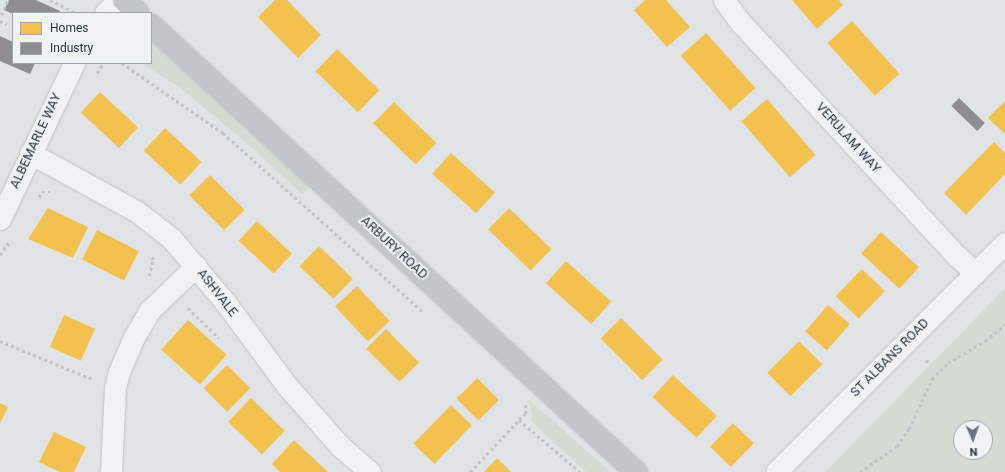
<!DOCTYPE html>
<style>
body{margin:0}
#map{position:relative;width:1005px;height:472px;overflow:hidden;background:#e1e4e7;font-family:Roboto,sans-serif}
div>[style]{position:absolute}
[style*='--x']{left:calc(var(--x)*1px);top:calc(var(--y)*1px);width:calc(var(--w)*1px);rotate:calc(var(--a)*1deg)}
.green>*{inset:0;background:#d3dbd2}
.homes>*{inset:0;background:#f2c14e;transform-origin:0 0}
.industry>*{inset:0;background:#8d8d92;transform-origin:0 0}
.path>*{height:2.5px;margin-top:-1.25px;transform-origin:0;background:repeating-linear-gradient(90deg,#c0c3c7 0 3px,transparent 0 6px)}
.roads{filter:drop-shadow(0 0 1px #bfc2c5) drop-shadow(0 0 1px #bfc2c5)}
.street>*{height:21px;margin:-10.5px;padding:0 10.5px;transform-origin:10.5px;border-radius:10.5px;background:#f1f2f3}
.secondary>*{height:22px;margin:-11px;padding:0 11px;transform-origin:11px;border-radius:11px;background:#c2c5c9}
span{translate:-50% -50%;white-space:nowrap;text-align:center;line-height:1.15;-webkit-text-stroke:4px #eff3f6;paint-order:stroke}
.street-label{font-size:13px;color:#283340}
.legend{position:absolute;left:12px;top:12px;width:140px;height:52px;box-sizing:border-box;background:#eff3f6;border:1px solid #9fa6ad;margin:0;padding:5px 7px;list-style:none;font-size:12px;color:#283340}
.legend li{display:flex;align-items:center;gap:8px;height:20px}
.legend b{width:20px;border:1px solid #9fa6ad}
.north{position:absolute;left:953px;top:420px;width:40px;height:40px;box-sizing:border-box;background:#eff3f6;border:1px solid #9fa6ad;border-radius:50%;rotate:178deg;font-size:11px;font-weight:700;line-height:16px;text-align:center;color:#283340}
.north::after{content:'';display:block;margin:auto;width:14px;height:18px;background:#69717a;clip-path:polygon(50% 0,100% 100%,50% 72%,0 100%)}
</style>
<div id="map">
<div class="green">
<i style="clip-path:polygon(151px 38px,311px 186px,302px 194px,241px 138px,180px 88px,141px 63px,151px 63px)"></i>
<i style="clip-path:polygon(evenodd,1005px 288px,1005px 472px,825px 472px,937px 358px,1005px 288px,961px 428px,985px 428px,985px 452px,961px 452px,961px 428px)"></i>
<i style="clip-path:polygon(528px 399px,580px 445px,611px 472px,586px 472px,531px 421px,532px 414px)"></i>
</div>
<div class="homes">
<i style="clip-path:polygon(275px 0,287px 0,321px 35px,298px 58px,258px 17px)"></i>
<i style="clip-path:polygon(645px 0,666px 0,690px 27px,667px 47px,634px 10px)"></i>
<i style="clip-path:polygon(792px 0,839px 0,843px 5px,817px 29px)"></i>
<i style="left:852px;top:21px;width:71px;height:33px;rotate:48deg"></i>
<i style="left:706px;top:33px;width:74px;height:34px;rotate:48deg"></i>
<i style="left:337px;top:49px;width:59px;height:31px;rotate:44deg"></i>
<i style="left:100px;top:92px;width:52px;height:28px;rotate:43deg"></i>
<i style="left:767px;top:99px;width:74px;height:34px;rotate:49deg"></i>
<i style="clip-path:polygon(1005px 101px,1005px 134px,988px 118px)"></i>
<i style="left:394px;top:102px;width:59px;height:30px;rotate:44deg"></i>
<i style="left:165px;top:128px;width:50px;height:31px;rotate:43deg"></i>
<i style="clip-path:polygon(994px 142px,1005px 153px,1005px 174px,966px 215px,944px 193px)"></i>
<i style="left:451px;top:153px;width:59px;height:28px;rotate:42deg"></i>
<i style="left:210px;top:175px;width:49px;height:29px;rotate:45deg"></i>
<i style="clip-path:polygon(48px 208px,88px 227px,73px 258px,28px 239px)"></i>
<i style="left:509px;top:208px;width:59px;height:30px;rotate:44deg"></i>
<i style="left:257px;top:221px;width:48px;height:27px;rotate:43deg"></i>
<i style="left:97px;top:230px;width:47px;height:33px;rotate:27deg"></i>
<i style="left:881px;top:232px;width:52px;height:29px;rotate:43deg"></i>
<i style="left:319px;top:246px;width:47px;height:28px;rotate:44deg"></i>
<i style="left:566px;top:261px;width:61px;height:30px;rotate:42deg"></i>
<i style="left:862px;top:269px;width:32px;height:38px;rotate:44deg"></i>
<i style="left:357px;top:286px;width:48px;height:30px;rotate:47deg"></i>
<i style="left:828px;top:305px;width:29px;height:35px;rotate:41deg"></i>
<i style="left:64px;top:315px;width:34px;height:35px;rotate:24deg"></i>
<i style="left:621px;top:318px;width:59px;height:29px;rotate:45deg"></i>
<i style="left:188px;top:320px;width:52px;height:40px;rotate:42deg"></i>
<i style="left:386px;top:329px;width:47px;height:28px;rotate:45deg"></i>
<i style="left:799px;top:341px;width:33px;height:45px;rotate:45deg"></i>
<i style="left:227px;top:365px;width:33px;height:33px;rotate:45deg"></i>
<i style="left:673px;top:375px;width:60px;height:30px;rotate:43deg"></i>
<i style="left:477px;top:378px;width:31px;height:29px;rotate:45deg"></i>
<i style="left:251px;top:398px;width:47px;height:33px;rotate:44deg"></i>
<i style="clip-path:polygon(0 403px,8px 407px,0 423px)"></i>
<i style="left:451px;top:405px;width:29px;height:54px;rotate:44deg"></i>
<i style="left:733px;top:423px;width:29px;height:33px;rotate:44deg"></i>
<i style="clip-path:polygon(54px 432px,86px 447px,74px 472px,60px 472px,39px 462px)"></i>
<i style="clip-path:polygon(294px 440px,312px 457px,328px 472px,280px 472px,272px 464px)"></i>
<i style="clip-path:polygon(497px 458px,511px 472px,484px 472px)"></i>
</div>
<div class="industry">
<i style="clip-path:polygon(9px 0,36px 0,60px 11px,59px 13px,13px 14px,4px 10px)"></i>
<i style="clip-path:polygon(0 36px,13px 42px,13px 63px,35px 63px,30px 74px,0 61px)"></i>
<i style="left:959px;top:98px;width:36px;height:11px;rotate:44deg"></i>
</div>
<div class="path">
<i style="--x:50;--y:0;--w:29;--a:27"></i>
<i style="--x:1;--y:15;--w:17;--a:-65"></i>
<i style="--x:0;--y:21;--w:8;--a:23"></i>
<i style="--x:122;--y:63;--w:123;--a:34.7"></i>
<i style="--x:223;--y:133;--w:267;--a:41.8"></i>
<i style="--x:97;--y:73;--w:12;--a:-59"></i>
<i style="--x:39;--y:197;--w:6;--a:-59"></i>
<i style="--x:42;--y:192;--w:8;--a:0"></i>
<i style="--x:0;--y:255;--w:16;--a:-55"></i>
<i style="--x:149;--y:276;--w:16;--a:-76"></i>
<i style="--x:153;--y:260;--w:6;--a:-108"></i>
<i style="--x:188;--y:308;--w:43;--a:44.1"></i>
<i style="--x:0;--y:341;--w:100;--a:22.4"></i>
<i style="--x:926;--y:360;--w:6;--a:45"></i>
<i style="--x:526;--y:405;--w:9;--a:90"></i>
<i style="--x:526;--y:414;--w:9;--a:139"></i>
<i style="--x:519;--y:420;--w:80;--a:40.4"></i>
<i style="--x:470;--y:472;--w:71;--a:-46.7"></i>
<i style="--x:860;--y:472;--w:45;--a:-35.1"></i>
<i style="--x:897;--y:446;--w:21;--a:-55"></i>
<i style="--x:909;--y:429;--w:55;--a:-65.3"></i>
<i style="--x:932;--y:379;--w:23;--a:-45"></i>
<i style="--x:948;--y:363;--w:43;--a:-30.7"></i>
<i style="--x:985;--y:341;--w:26;--a:-39"></i>
</div>
<div class="roads">
<div class="street">
<i style="--x:724;--y:0;--w:29;--a:54"></i>
<i style="--x:741;--y:23;--w:318;--a:47.2"></i>
<i style="--x:957;--y:256;--w:25;--a:43"></i>
<i style="--x:105;--y:13;--w:19;--a:-43"></i>
<i style="--x:30;--y:153;--w:121;--a:28.7"></i>
<i style="--x:136;--y:211;--w:44;--a:37.6"></i>
<i style="--x:171;--y:238;--w:84;--a:49.8"></i>
<i style="--x:225;--y:302;--w:106;--a:53.5"></i>
<i style="--x:288;--y:387;--w:79;--a:48.6"></i>
<i style="--x:340;--y:446;--w:40;--a:41"></i>
<i style="--x:0;--y:219;--w:173;--a:-64.6"></i>
<i style="--x:111;--y:472;--w:84;--a:-87.3"></i>
<i style="--x:115;--y:388;--w:16;--a:-76"></i>
<i style="--x:119;--y:372;--w:36;--a:-67"></i>
<i style="--x:133;--y:339;--w:32;--a:-60"></i>
<i style="--x:149;--y:311;--w:65;--a:-43.8"></i>
<i style="--x:776;--y:472;--w:324;--a:-45"></i>
</div>
<div class="secondary">
<i style="--x:124;--y:0;--w:19;--a:43"></i>
<i style="--x:151;--y:25;--w:660;--a:42.67"></i>
</div>
</div>
<div class="street-label">
<span style="left:848px;top:138px;rotate:48deg">VERULAM WAY</span>
<span style="left:36px;top:141px;rotate:-65deg">ALBEMARLE WAY</span>
<span style="left:394px;top:248px;rotate:43deg">ARBURY ROAD</span>
<span style="left:217px;top:293px;rotate:52deg">ASHVALE</span>
<span style="left:890px;top:358px;rotate:-45deg">ST ALBANS ROAD</span>
</div>
<ul class="legend">
<li><b style="height:11px;background:#f2c14e"></b>Homes</li>
<li><b style="height:11px;background:#8d8d92"></b>Industry</li>
</ul>
<div class="north">N</div>
</div>
